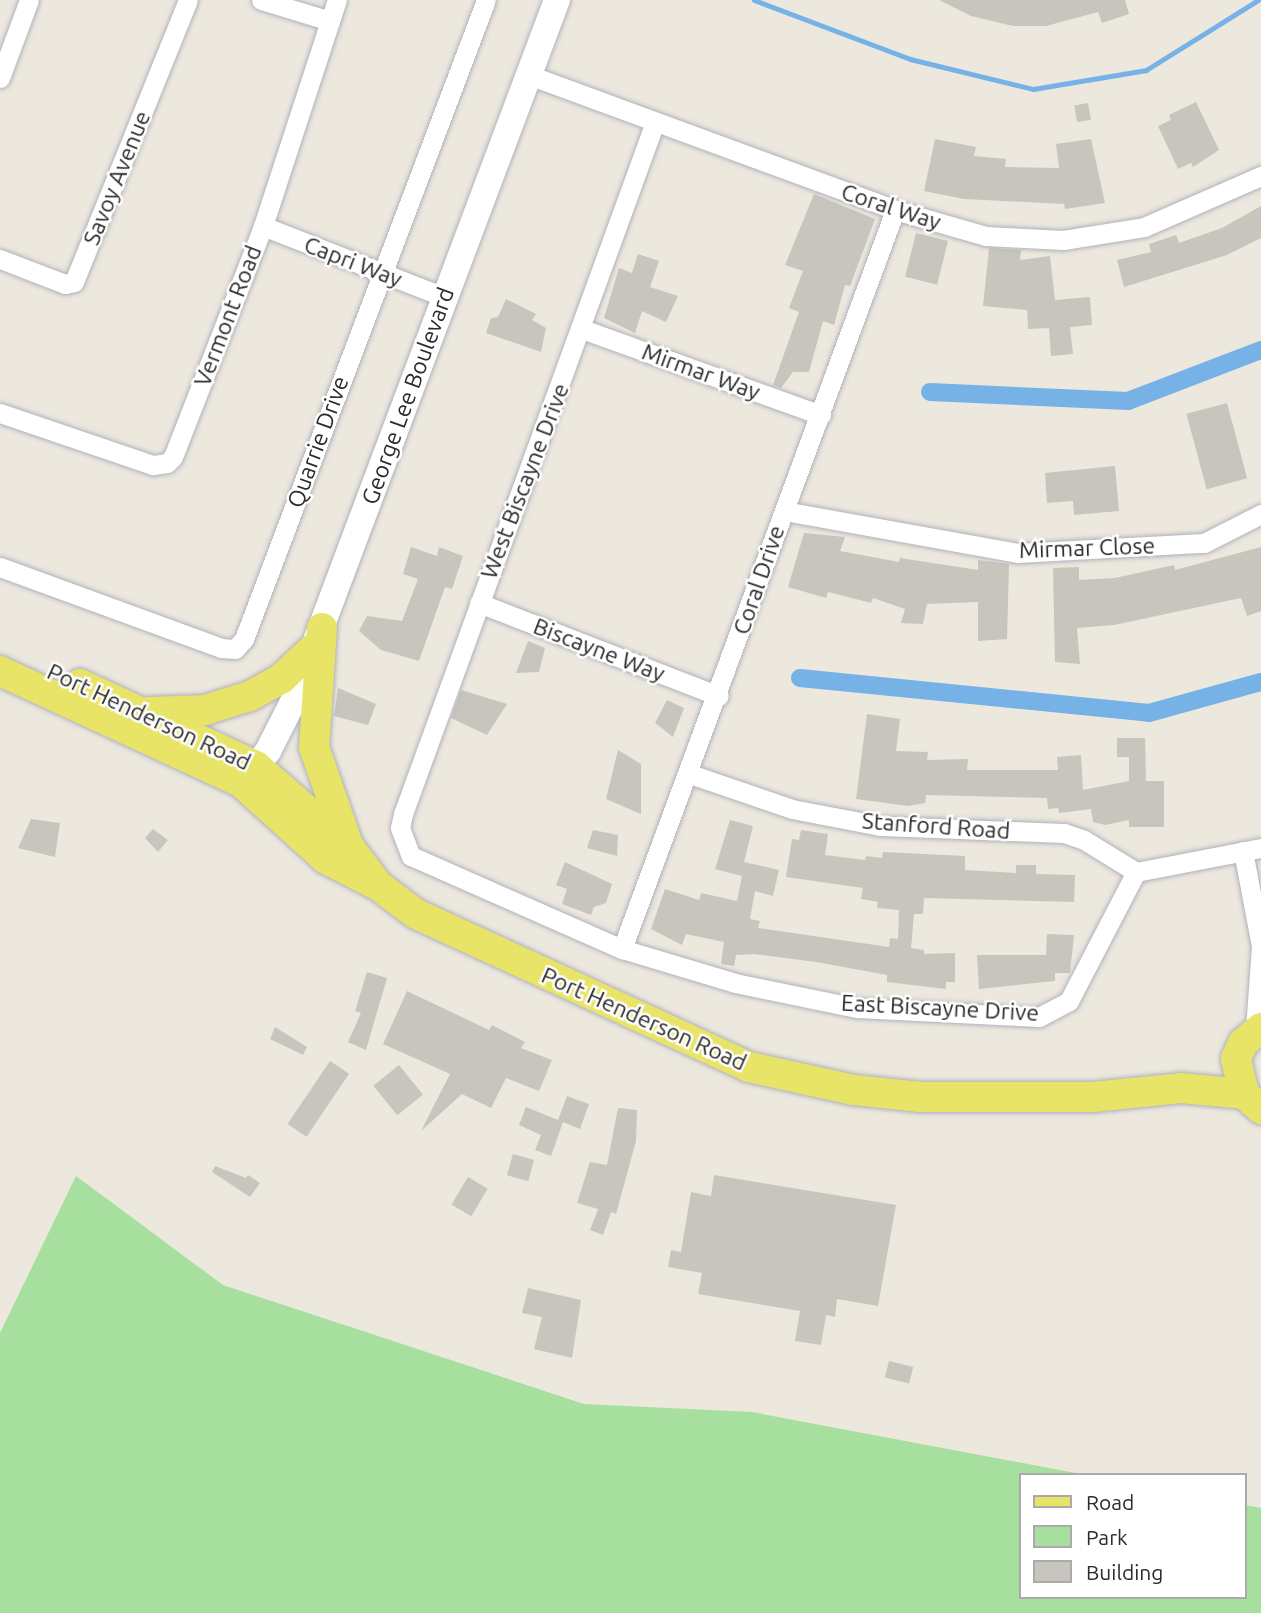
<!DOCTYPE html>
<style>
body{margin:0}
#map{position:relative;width:1261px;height:1613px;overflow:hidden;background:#ece8de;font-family:Ubuntu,sans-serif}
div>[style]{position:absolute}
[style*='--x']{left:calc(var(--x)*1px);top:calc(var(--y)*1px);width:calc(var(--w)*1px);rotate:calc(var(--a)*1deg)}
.green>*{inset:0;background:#a6df9e}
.stream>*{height:5px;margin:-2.5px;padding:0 2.5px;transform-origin:2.5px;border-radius:2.5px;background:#77b2e7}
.canal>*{height:18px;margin:-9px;padding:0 9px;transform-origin:9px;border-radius:9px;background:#77b2e7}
.building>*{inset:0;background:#c7c5bd;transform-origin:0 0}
.roads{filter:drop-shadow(0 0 2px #b1b1bd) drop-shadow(0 0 2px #b1b1bd)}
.street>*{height:19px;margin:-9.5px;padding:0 9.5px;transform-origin:9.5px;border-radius:9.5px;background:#fff}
.secondary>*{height:26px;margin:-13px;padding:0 13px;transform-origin:13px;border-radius:13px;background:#fff}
.primary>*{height:30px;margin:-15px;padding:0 15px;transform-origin:15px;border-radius:15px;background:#e8e467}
span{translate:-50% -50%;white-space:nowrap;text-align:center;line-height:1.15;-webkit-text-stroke:5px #fff;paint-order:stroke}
.street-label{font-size:23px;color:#2b2b2b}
.legend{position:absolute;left:1019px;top:1473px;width:228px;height:126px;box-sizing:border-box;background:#fff;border:2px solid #aaa;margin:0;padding:9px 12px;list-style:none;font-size:21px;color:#2b2b2b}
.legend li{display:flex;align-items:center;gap:14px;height:35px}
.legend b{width:35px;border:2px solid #aaa}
</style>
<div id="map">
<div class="green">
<i style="clip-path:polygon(76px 1176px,223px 1285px,584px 1404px,752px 1412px,1086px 1475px,1021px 1475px,1021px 1597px,1245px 1597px,1245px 1505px,1261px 1508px,1261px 1613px,0 1613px,0 1333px)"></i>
</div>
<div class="stream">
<i style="--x:754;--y:0;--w:167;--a:20.7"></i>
<i style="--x:910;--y:59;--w:127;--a:13.7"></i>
<i style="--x:1033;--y:89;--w:115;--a:-9.5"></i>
<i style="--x:1146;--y:70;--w:132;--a:-32"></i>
</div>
<div class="canal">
<i style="--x:930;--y:392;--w:198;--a:2.6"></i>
<i style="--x:1128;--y:401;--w:142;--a:-21"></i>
<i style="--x:800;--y:678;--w:351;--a:5.7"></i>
<i style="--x:1149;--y:713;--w:116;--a:-15.5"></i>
</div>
<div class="building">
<i style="clip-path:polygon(939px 0,1125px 0,1129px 14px,1102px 23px,1098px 12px,1046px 26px,1013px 26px,971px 16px)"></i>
<i style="clip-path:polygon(1196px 102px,1219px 150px,1193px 167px,1191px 163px,1178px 169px,1158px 126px,1171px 120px,1169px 115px)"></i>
<i style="left:1088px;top:103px;width:17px;height:14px;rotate:80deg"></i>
<i style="clip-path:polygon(935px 139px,976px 147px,974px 156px,1006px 159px,1005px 167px,1059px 168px,1056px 144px,1091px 139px,1105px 203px,1065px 209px,1064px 204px,964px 199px,924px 191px)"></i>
<i style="clip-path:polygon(814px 194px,875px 219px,850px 286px,845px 285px,834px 325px,823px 321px,809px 372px,793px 372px,781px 388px,773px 385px,799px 312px,789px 308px,803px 271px,785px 265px)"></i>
<i style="clip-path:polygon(1261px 206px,1261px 238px,1227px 255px,1124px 287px,1117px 260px,1151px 252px,1149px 244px,1176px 235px,1179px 243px,1222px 228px)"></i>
<i style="left:916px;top:233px;width:33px;height:45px;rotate:14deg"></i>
<i style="clip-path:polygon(989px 248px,1021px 250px,1020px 260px,1050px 256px,1055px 300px,1090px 297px,1092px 325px,1070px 327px,1073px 354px,1051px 356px,1049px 328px,1028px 329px,1027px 310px,983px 306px)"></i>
<i style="clip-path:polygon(638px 254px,659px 261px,650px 287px,678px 296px,666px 322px,642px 311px,635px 333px,604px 318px,619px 268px,632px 273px)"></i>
<i style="clip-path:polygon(506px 299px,536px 314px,532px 320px,546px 328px,541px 352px,486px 333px,491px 318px,498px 317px)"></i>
<i style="left:1227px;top:403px;width:78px;height:42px;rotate:75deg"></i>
<i style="clip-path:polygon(1115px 466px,1119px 511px,1074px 515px,1073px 501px,1047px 503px,1045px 473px)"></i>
<i style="clip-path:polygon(804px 533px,845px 537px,840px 551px,899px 562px,900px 558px,978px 570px,978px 560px,1009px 564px,1007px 639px,978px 641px,978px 602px,927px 604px,923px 624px,901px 623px,905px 609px,873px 598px,871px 603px,828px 592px,826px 598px,788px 587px)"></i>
<i style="clip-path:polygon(411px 547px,437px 556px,439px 547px,463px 556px,452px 589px,445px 587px,419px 661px,381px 650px,359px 631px,367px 616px,402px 621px,418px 579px,403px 574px)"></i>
<i style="clip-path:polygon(1261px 547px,1261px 611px,1247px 616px,1241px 598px,1114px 625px,1077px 628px,1080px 664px,1055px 662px,1053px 568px,1079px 567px,1079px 580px,1115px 578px,1174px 565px,1175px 570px)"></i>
<i style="clip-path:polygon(528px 641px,545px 648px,539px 672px,516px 673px)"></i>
<i style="clip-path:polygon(338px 688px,376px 704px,368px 725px,334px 716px)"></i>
<i style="clip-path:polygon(461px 690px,507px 704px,487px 735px,451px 718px)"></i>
<i style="clip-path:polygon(667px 700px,684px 708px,673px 737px,655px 723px)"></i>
<i style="clip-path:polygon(867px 714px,900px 719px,896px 751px,928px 752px,927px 760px,968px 759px,967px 770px,1058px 770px,1057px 757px,1081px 755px,1083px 790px,1129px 781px,1129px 757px,1117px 757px,1117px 738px,1145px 738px,1146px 781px,1164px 781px,1164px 827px,1129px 827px,1129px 820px,1105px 825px,1093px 822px,1091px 809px,1059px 813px,1058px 808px,1048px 809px,1047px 798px,926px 795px,925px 803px,908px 806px,856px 799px)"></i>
<i style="clip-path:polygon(618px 750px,641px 764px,641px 814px,606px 799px)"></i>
<i style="clip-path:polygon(31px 819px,60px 823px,55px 857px,18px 848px)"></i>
<i style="clip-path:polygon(730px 820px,753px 826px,744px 862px,779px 870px,773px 896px,755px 891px,750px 919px,760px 921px,758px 928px,889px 947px,890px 938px,898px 939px,899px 910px,877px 908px,878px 902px,861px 899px,863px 888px,786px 877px,792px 839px,799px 840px,801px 830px,828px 834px,825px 855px,865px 860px,866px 856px,882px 858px,883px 852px,965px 856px,965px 870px,1016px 873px,1016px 865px,1036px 865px,1036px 874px,1075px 875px,1074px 902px,924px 898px,923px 914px,914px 914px,911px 948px,924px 950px,924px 954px,955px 953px,955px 982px,946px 982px,946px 989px,887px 982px,887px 975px,816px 962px,754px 954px,736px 955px,734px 966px,721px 964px,724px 942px,686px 934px,682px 945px,651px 929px,665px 889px,699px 900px,701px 893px,737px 901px,742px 876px,715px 869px)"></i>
<i style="clip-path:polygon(153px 829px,168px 840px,158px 852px,145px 838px)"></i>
<i style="clip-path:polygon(593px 830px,618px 835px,617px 856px,587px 848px)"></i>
<i style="clip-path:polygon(565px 862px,612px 884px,606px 903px,594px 907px,591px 915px,562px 904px,567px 889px,556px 885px)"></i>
<i style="clip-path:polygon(1047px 934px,1074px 935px,1070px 973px,1055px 973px,1055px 981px,979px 989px,977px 955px,1046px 955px)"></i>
<i style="clip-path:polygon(367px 972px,387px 978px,366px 1050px,348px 1042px,361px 1013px,355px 1011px)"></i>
<i style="clip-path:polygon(407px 991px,489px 1030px,492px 1025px,525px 1042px,521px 1048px,552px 1060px,539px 1091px,506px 1078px,491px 1108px,462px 1094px,421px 1131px,450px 1074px,383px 1044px)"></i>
<i style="clip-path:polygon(275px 1027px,307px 1047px,303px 1055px,270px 1039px)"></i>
<i style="left:330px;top:1061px;width:23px;height:76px;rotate:34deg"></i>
<i style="left:399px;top:1065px;width:38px;height:33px;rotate:51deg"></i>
<i style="clip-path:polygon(567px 1096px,589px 1104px,580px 1129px,563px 1122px,551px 1156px,535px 1150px,541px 1135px,519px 1125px,526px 1107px,558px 1120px)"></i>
<i style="clip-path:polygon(618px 1108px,637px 1110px,636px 1141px,616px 1214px,611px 1212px,603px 1235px,590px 1230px,598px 1209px,577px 1203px,590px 1162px,607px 1165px)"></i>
<i style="left:513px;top:1154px;width:22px;height:22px;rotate:16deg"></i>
<i style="clip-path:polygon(215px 1166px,246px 1178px,248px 1175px,260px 1183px,250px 1197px,212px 1172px)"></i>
<i style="clip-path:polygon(714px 1175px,896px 1205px,878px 1306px,837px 1299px,835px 1317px,826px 1315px,821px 1345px,795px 1341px,800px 1311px,698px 1294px,702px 1273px,668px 1267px,671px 1250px,681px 1252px,691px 1192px,711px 1196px)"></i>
<i style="left:468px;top:1177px;width:23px;height:32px;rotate:31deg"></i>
<i style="clip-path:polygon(528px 1288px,581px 1300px,572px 1358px,534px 1349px,542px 1317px,522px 1313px)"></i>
<i style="left:889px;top:1361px;width:25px;height:17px;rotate:14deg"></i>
</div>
<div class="roads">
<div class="street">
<i style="--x:261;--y:0;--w:72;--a:16.9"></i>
<i style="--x:529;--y:75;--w:390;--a:20.2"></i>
<i style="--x:895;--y:210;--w:95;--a:15.9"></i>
<i style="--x:986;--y:236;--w:77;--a:3"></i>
<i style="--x:1063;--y:240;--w:82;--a:-9.1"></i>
<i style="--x:1144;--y:227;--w:128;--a:-23.6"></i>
<i style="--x:0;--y:78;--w:83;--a:-69.6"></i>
<i style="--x:655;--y:122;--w:736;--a:110.01"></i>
<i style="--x:403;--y:814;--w:14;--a:102"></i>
<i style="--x:400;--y:828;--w:30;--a:69"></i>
<i style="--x:411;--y:856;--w:231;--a:23.8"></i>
<i style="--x:622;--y:949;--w:118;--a:16.7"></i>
<i style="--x:735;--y:983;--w:125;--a:11.6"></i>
<i style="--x:857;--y:1008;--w:162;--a:2.8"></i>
<i style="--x:1019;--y:1016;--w:20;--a:3"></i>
<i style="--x:1039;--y:1017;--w:34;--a:-28"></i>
<i style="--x:1069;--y:1001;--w:145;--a:-62.6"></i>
<i style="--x:263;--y:226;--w:194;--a:21.4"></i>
<i style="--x:0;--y:259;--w:70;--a:21"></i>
<i style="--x:65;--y:284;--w:9;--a:-13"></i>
<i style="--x:74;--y:282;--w:304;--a:-68"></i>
<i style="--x:582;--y:329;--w:254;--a:19.8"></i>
<i style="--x:0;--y:413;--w:162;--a:18.8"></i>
<i style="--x:153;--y:465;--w:14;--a:-8"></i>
<i style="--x:167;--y:463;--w:8;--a:-45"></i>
<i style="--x:173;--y:457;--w:248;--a:-68.7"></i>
<i style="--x:263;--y:226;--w:238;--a:-71.9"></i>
<i style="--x:784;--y:511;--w:237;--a:10.2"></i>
<i style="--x:1017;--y:553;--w:187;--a:-3.1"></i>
<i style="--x:1204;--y:543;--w:64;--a:-27"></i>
<i style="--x:0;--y:567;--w:235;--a:20.1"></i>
<i style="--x:221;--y:648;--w:14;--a:4"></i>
<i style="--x:235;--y:649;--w:13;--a:-48"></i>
<i style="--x:244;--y:639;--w:683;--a:-69.26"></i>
<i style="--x:479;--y:603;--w:257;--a:21.2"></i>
<i style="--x:690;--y:774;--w:108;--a:18.9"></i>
<i style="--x:792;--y:809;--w:91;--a:10.8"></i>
<i style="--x:881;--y:826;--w:183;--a:2.2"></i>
<i style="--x:1064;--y:833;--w:21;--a:19"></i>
<i style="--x:1084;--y:840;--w:61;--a:31.6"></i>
<i style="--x:1243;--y:851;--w:97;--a:79.3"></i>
<i style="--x:1136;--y:872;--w:127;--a:-10.9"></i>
<i style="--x:622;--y:949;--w:788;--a:-69.72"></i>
<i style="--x:1255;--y:1030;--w:83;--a:-85.9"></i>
</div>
<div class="secondary">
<i style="--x:243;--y:783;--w:41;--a:-52"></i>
<i style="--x:268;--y:751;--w:55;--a:-63"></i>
<i style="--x:293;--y:702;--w:750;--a:-69.39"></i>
</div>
<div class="primary">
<i style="--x:322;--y:628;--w:119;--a:93.8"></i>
<i style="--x:314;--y:747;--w:101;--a:70.8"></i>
<i style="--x:0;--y:671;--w:267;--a:24.8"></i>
<i style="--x:242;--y:783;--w:113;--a:42.1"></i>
<i style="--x:326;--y:859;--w:59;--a:27"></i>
<i style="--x:379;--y:886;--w:46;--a:37.1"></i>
<i style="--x:416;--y:914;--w:366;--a:24.7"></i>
<i style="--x:749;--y:1067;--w:107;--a:12.4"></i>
<i style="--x:854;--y:1090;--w:67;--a:6"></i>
<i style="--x:921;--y:1097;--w:172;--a:0"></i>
<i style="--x:1093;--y:1097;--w:88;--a:-5.8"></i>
<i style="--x:1181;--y:1088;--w:63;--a:5.4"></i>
<i style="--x:80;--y:684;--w:194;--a:25"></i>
<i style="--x:256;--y:766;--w:125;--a:41.1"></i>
<i style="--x:350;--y:848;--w:40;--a:53"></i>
<i style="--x:149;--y:712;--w:56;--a:-2"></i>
<i style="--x:205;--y:710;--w:47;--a:-17.3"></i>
<i style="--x:250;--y:696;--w:37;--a:-29"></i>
<i style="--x:282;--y:678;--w:44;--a:-43.2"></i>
<i style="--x:1261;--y:1028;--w:23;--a:140"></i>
<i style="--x:1243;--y:1043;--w:17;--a:114"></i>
<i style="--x:1236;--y:1059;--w:36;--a:77"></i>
<i style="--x:1244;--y:1094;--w:23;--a:41"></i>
</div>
</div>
<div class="street-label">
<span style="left:117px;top:178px;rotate:-68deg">Savoy Avenue</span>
<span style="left:891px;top:207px;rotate:18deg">Coral Way</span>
<span style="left:353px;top:262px;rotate:21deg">Capri Way</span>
<span style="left:228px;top:316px;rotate:-69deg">Vermont Road</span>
<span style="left:701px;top:372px;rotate:20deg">Mirmar Way</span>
<span style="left:408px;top:396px;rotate:-70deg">George Lee Boulevard</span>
<span style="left:318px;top:442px;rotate:-70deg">Quarrie Drive</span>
<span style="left:525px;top:481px;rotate:-69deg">West Biscayne Drive</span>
<span style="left:1087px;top:548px;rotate:-2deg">Mirmar Close</span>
<span style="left:759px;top:580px;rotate:-71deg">Coral Drive</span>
<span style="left:599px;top:650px;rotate:21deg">Biscayne Way</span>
<span style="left:149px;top:717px;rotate:25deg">Port Henderson Road</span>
<span style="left:936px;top:826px;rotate:4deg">Stanford Road</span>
<span style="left:940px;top:1008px;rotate:3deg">East Biscayne Drive</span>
<span style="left:644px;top:1019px;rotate:24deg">Port Henderson Road</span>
</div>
<ul class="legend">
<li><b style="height:9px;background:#e8e467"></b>Road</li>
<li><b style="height:19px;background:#a6df9e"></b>Park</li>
<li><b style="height:19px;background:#c7c5bd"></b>Building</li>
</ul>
</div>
